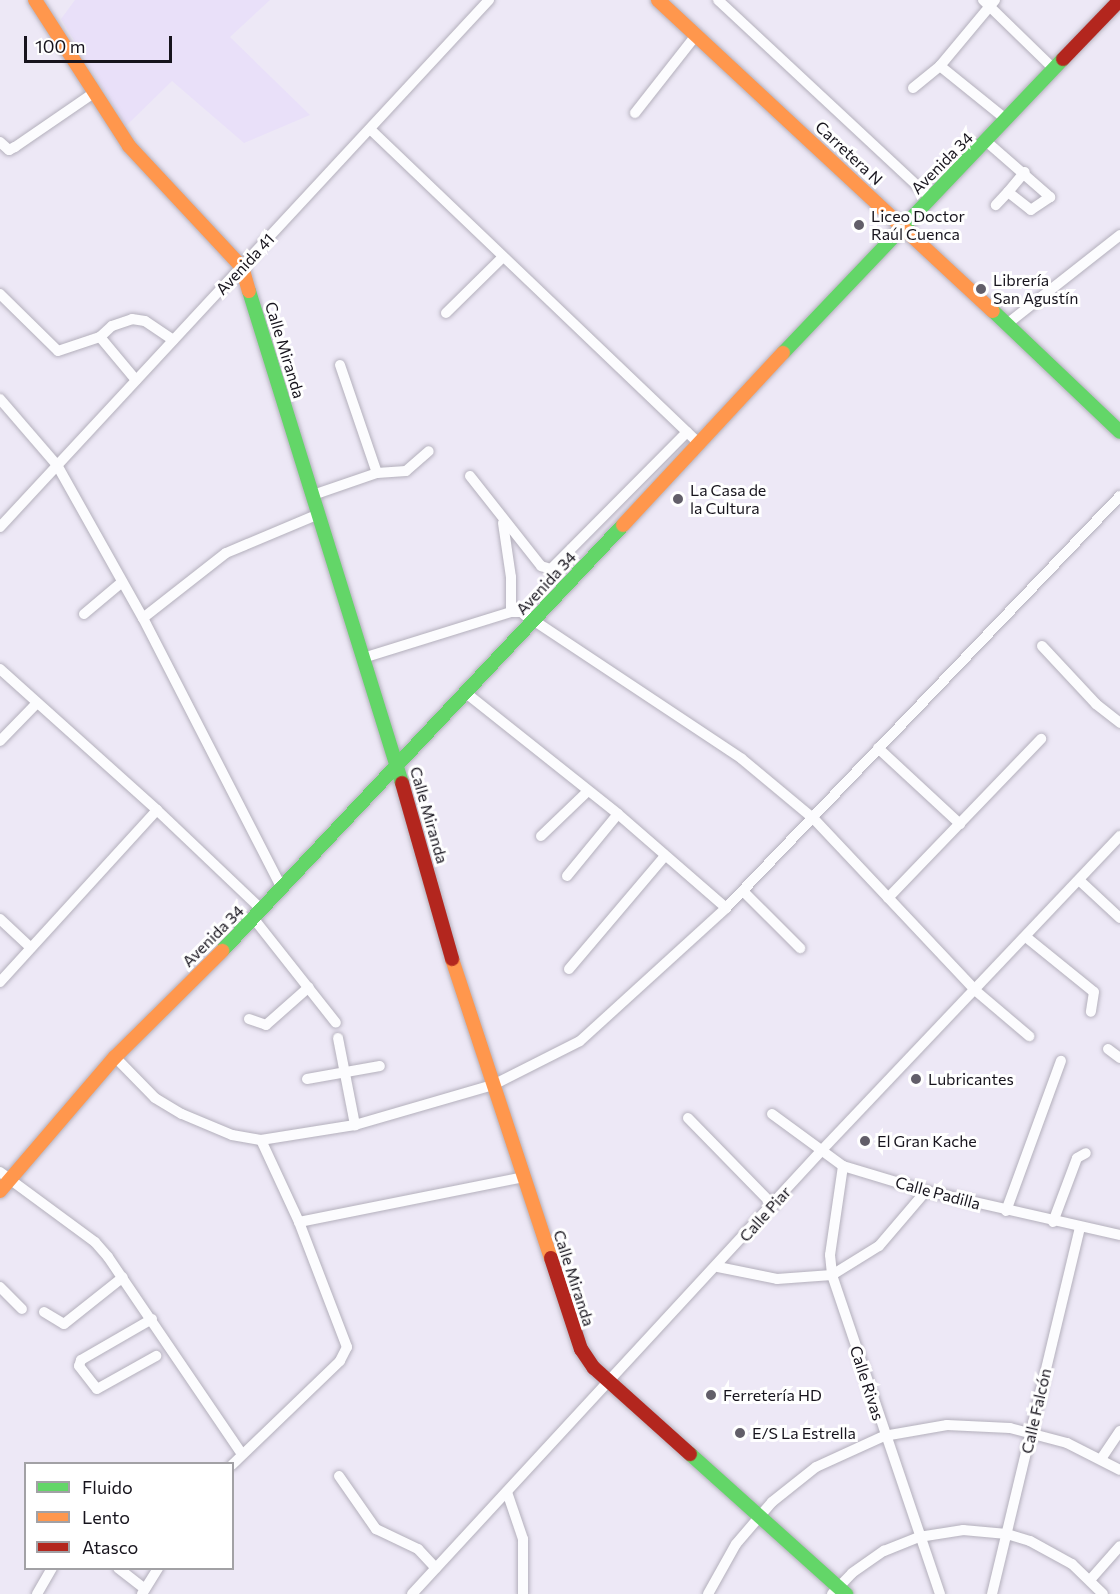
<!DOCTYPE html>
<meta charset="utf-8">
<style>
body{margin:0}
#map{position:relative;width:1120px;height:1594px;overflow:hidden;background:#ede8f6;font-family:Commissioner,sans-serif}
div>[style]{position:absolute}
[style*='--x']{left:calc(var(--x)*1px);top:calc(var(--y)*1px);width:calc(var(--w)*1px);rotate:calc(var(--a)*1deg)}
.built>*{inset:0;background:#e9e0f9}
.roads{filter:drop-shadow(0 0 2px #b4b0bc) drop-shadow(0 0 2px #b4b0bc)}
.street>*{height:10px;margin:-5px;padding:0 5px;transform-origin:5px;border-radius:5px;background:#fcfcfe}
.fast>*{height:14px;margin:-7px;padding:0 7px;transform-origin:7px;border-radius:7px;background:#63d668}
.slow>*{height:14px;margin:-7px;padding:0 7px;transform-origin:7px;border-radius:7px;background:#ff974d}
.jam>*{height:14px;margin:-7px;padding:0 7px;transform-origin:7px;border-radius:7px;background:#b3261e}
.dots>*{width:16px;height:16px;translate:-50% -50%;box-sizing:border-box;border:3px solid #fff;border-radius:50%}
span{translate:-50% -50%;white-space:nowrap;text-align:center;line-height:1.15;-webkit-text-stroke:6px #fff;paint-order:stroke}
.street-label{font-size:16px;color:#17141d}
.poi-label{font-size:16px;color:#17141d}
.left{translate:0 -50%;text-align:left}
.legend{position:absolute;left:24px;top:1462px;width:210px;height:108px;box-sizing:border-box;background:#fff;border:2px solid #a2a1a5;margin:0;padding:8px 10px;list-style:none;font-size:18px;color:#17141d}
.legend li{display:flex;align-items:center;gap:12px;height:30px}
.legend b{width:30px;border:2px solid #a2a1a5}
.scale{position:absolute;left:24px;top:36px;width:148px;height:27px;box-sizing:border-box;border:3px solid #17141d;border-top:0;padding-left:8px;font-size:18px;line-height:21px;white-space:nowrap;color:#17141d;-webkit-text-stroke:4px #fff;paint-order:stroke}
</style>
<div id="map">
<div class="built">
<i style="clip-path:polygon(75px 0,270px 0,230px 37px,310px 115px,244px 143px,172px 81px,126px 126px,61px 19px)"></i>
</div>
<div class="roads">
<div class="street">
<i style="--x:718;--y:0;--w:290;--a:43"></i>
<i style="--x:983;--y:0;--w:100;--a:44.2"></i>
<i style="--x:995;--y:0;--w:86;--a:129.8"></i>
<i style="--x:940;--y:66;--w:86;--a:38.9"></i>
<i style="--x:913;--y:88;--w:35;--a:-39"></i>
<i style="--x:635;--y:113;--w:100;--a:-51.9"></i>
<i style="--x:370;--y:129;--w:455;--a:43.7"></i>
<i style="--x:0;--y:142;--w:12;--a:42"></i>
<i style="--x:9;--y:150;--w:7;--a:-27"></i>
<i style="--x:15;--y:147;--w:97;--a:-34.5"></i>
<i style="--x:987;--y:142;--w:84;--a:41.1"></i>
<i style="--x:1050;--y:197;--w:23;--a:146"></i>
<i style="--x:1031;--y:210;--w:29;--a:-142"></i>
<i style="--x:1008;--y:192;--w:18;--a:133"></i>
<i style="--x:1008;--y:192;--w:26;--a:-50"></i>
<i style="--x:0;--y:294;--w:81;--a:44.5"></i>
<i style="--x:58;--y:351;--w:44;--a:-18.4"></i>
<i style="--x:100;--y:337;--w:16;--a:-43"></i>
<i style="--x:112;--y:326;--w:21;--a:-19"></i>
<i style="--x:132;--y:319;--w:13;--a:9"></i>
<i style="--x:145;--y:321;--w:34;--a:34"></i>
<i style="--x:446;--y:313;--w:80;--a:-44.5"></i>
<i style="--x:1007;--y:324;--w:144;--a:-38.2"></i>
<i style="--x:100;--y:337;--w:56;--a:50.1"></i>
<i style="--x:340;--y:365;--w:114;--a:71.1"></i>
<i style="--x:0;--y:399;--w:87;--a:49.2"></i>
<i style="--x:57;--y:465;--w:176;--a:60.7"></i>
<i style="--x:143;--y:618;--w:304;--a:62.8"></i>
<i style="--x:470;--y:476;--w:115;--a:51.7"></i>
<i style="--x:541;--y:566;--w:10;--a:17"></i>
<i style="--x:551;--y:569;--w:193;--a:-45.2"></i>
<i style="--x:313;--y:495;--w:68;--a:-19"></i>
<i style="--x:377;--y:473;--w:29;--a:-4"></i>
<i style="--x:406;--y:471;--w:30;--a:-41"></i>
<i style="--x:503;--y:523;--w:55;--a:81.6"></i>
<i style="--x:511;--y:577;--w:35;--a:90"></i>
<i style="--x:0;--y:527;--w:719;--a:-47.14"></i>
<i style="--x:84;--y:614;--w:48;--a:-40"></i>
<i style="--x:143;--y:618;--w:105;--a:-38.1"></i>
<i style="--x:226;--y:553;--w:101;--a:-22.8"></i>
<i style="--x:1042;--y:646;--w:79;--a:47"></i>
<i style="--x:1096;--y:704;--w:31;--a:38"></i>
<i style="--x:363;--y:658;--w:155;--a:-17.3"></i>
<i style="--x:511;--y:612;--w:10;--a:0"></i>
<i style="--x:521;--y:612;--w:265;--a:33.6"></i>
<i style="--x:742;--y:759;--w:94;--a:39.8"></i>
<i style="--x:814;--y:819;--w:236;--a:46.7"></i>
<i style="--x:976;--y:991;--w:70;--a:40.3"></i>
<i style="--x:0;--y:669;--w:211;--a:41.9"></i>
<i style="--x:157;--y:810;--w:233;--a:132.4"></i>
<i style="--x:466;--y:693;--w:194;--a:38.5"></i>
<i style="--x:618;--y:814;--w:143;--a:41"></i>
<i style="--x:0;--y:741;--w:53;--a:-45.8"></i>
<i style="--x:878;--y:748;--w:112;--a:42.8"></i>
<i style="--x:157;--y:810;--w:145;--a:43.6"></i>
<i style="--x:541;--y:836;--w:65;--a:-43.8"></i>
<i style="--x:567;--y:876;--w:80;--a:-50.6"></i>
<i style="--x:1079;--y:880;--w:56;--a:42.8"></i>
<i style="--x:743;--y:891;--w:81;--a:45"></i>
<i style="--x:888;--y:898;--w:221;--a:-46.1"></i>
<i style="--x:0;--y:919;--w:42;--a:43.1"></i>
<i style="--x:254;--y:919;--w:132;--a:51.7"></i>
<i style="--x:1026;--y:937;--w:87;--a:39"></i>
<i style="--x:1094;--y:992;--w:20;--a:99"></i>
<i style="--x:569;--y:969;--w:148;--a:-49.7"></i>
<i style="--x:249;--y:1019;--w:18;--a:19"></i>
<i style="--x:266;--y:1025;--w:57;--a:-41.5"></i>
<i style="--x:338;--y:1038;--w:89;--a:78.9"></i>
<i style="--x:1108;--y:1049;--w:15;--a:37"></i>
<i style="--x:115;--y:1057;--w:57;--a:45.7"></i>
<i style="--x:155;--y:1098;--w:31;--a:31"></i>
<i style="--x:182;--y:1114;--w:54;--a:22.8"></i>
<i style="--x:232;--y:1135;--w:29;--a:10"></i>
<i style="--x:261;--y:1140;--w:90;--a:65.1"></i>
<i style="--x:299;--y:1222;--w:134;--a:69"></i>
<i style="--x:347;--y:1347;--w:16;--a:117"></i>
<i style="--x:340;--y:1361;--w:150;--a:136.1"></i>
<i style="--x:307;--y:1079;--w:74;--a:-10.1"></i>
<i style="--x:772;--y:1114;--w:88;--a:36.2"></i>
<i style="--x:843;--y:1166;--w:87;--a:16.8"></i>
<i style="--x:926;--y:1191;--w:199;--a:12.8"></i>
<i style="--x:688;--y:1118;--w:122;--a:45.7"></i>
<i style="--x:261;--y:1140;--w:95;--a:-9.1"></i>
<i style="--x:355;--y:1125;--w:144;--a:-16.2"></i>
<i style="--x:493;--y:1085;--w:97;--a:-26.8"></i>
<i style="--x:580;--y:1041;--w:197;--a:-42.3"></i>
<i style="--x:726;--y:908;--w:570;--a:-46.28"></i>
<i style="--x:843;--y:1166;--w:90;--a:98.3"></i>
<i style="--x:830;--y:1255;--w:20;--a:84"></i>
<i style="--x:832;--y:1275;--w:337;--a:71.3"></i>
<i style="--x:0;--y:1172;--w:118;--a:36.4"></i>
<i style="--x:95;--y:1242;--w:20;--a:49"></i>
<i style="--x:108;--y:1257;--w:238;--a:55.8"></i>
<i style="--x:1006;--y:1211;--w:160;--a:-69.9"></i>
<i style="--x:299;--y:1222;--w:229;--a:-11.3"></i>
<i style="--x:1053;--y:1222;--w:68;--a:-69.4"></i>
<i style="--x:1077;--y:1158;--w:10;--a:-29"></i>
<i style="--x:718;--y:1267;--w:60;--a:11.5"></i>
<i style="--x:777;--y:1279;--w:55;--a:-4.2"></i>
<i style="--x:832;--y:1275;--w:55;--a:-31.7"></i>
<i style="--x:879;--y:1246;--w:72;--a:-49.5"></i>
<i style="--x:0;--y:1287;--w:31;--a:45"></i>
<i style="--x:44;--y:1312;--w:23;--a:31"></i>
<i style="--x:64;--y:1324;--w:75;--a:-38.5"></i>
<i style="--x:152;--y:1319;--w:82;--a:150"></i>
<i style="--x:81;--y:1360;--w:6;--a:108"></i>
<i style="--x:79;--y:1366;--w:29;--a:52"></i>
<i style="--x:97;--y:1389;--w:68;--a:-29.2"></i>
<i style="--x:1101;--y:1459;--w:34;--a:-56"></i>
<i style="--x:339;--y:1476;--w:65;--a:55.1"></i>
<i style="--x:376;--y:1529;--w:47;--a:25.5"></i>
<i style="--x:418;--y:1549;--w:26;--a:47"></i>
<i style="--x:507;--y:1492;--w:50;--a:71.2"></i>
<i style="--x:523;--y:1539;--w:55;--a:90"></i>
<i style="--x:118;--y:1568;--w:34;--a:38"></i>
<i style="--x:1090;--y:1580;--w:45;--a:-48.6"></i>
<i style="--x:37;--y:1594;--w:30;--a:-60"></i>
<i style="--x:142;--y:1594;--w:31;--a:-58"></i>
<i style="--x:412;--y:1594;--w:604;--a:-47.28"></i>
<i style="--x:822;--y:1150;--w:433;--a:-46.5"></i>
<i style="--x:708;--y:1594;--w:57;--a:-60.8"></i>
<i style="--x:736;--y:1544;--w:55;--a:-49.4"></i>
<i style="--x:772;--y:1502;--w:56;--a:-38.5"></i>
<i style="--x:816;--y:1467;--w:75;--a:-24.5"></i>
<i style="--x:884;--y:1436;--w:64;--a:-9.9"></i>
<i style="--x:947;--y:1425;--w:63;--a:2.7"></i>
<i style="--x:1010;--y:1428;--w:59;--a:14.7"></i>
<i style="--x:1067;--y:1443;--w:59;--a:27"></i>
<i style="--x:832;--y:1594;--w:29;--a:-46"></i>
<i style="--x:852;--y:1573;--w:39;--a:-35"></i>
<i style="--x:884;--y:1551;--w:38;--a:-22"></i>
<i style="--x:919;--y:1537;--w:45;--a:-9"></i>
<i style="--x:963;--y:1530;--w:44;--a:5.2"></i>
<i style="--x:1007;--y:1534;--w:24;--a:17"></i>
<i style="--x:1030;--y:1541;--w:48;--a:28.7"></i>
<i style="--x:1072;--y:1564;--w:43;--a:44.1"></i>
<i style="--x:992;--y:1594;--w:376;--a:-76.5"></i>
</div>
<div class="fast">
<i style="--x:249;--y:291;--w:515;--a:72.73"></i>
<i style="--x:993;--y:311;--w:175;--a:43.6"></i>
<i style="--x:783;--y:353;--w:406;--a:-46.4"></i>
<i style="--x:222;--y:951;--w:585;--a:-46.73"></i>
<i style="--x:690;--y:1454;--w:210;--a:41.9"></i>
</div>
<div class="slow">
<i style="--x:35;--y:0;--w:174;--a:57.2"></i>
<i style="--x:129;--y:146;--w:166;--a:47"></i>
<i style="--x:242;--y:267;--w:25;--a:74"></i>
<i style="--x:658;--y:0;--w:457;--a:42.9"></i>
<i style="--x:623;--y:525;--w:235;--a:-47.1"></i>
<i style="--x:452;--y:959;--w:315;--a:71.7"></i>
<i style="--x:0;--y:1191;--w:177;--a:-49.4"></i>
<i style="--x:115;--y:1057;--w:151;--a:-44.7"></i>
</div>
<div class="jam">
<i style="--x:1063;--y:59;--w:82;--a:-46"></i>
<i style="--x:402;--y:783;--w:183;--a:74.1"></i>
<i style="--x:551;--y:1258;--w:96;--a:71.8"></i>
<i style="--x:581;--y:1349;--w:23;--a:56"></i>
<i style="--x:594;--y:1368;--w:129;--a:41.9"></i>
</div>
</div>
<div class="dots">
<i style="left:859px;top:225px;background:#625e69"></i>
<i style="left:981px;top:289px;background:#625e69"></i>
<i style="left:678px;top:499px;background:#625e69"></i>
<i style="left:916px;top:1079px;background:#625e69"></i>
<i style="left:865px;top:1141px;background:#625e69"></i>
<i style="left:711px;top:1395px;background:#625e69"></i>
<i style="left:740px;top:1433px;background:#625e69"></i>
</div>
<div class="street-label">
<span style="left:849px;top:153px;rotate:43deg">Carretera N</span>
<span style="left:942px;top:163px;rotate:-45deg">Avenida 34</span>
<span style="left:245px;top:264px;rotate:-47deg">Avenida 41</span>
<span style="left:285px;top:350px;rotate:73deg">Calle Miranda</span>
<span style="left:546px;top:583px;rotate:-47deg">Avenida 34</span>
<span style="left:429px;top:815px;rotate:74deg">Calle Miranda</span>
<span style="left:213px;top:936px;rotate:-45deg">Avenida 34</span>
<span style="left:938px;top:1193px;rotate:15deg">Calle Padilla</span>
<span style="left:765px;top:1214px;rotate:-48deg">Calle Piar</span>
<span style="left:574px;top:1278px;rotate:72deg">Calle Miranda</span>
<span style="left:867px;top:1383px;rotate:72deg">Calle Rivas</span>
<span style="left:1036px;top:1411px;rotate:-77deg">Calle Falcón</span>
</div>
<div class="poi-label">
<span class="left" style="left:871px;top:225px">Liceo Doctor<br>Raúl Cuenca</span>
<span class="left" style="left:993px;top:289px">Librería<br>San Agustín</span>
<span class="left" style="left:690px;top:499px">La Casa de<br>la Cultura</span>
<span class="left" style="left:928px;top:1079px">Lubricantes</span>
<span class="left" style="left:877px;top:1141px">El Gran Kache</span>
<span class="left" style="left:723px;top:1395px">Ferretería HD</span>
<span class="left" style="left:752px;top:1433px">E/S La Estrella</span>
</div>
<ul class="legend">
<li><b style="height:8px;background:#63d668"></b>Fluido</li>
<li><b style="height:8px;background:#ff974d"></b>Lento</li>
<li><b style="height:8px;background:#b3261e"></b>Atasco</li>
</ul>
<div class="scale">100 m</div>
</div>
